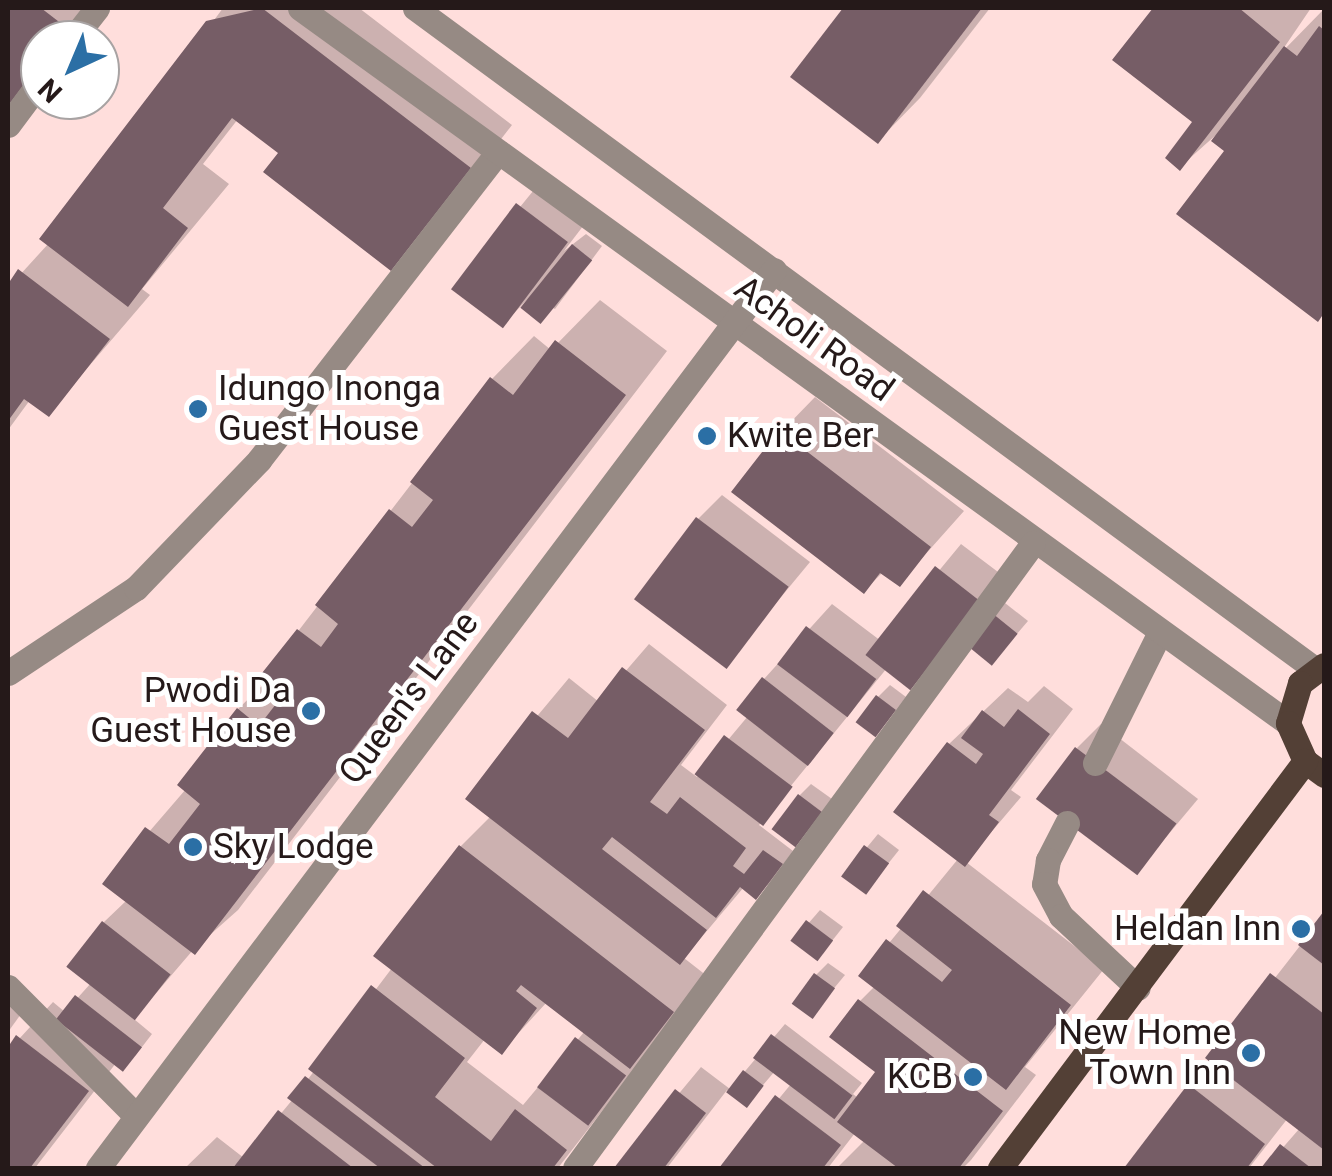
<!DOCTYPE html>
<style>
body{margin:0}
#map{position:relative;width:1332px;height:1176px;overflow:hidden;background:#ffdedc;font-family:Roboto,sans-serif}
div>[style]{position:absolute}
[style*='--x']{left:calc(var(--x)*1px);top:calc(var(--y)*1px);width:calc(var(--w)*1px);rotate:calc(var(--a)*1deg)}
.shadow>*{inset:0;background:#0003}
.building>*{inset:0;background:#765d66;transform-origin:0 0}
.service>*{height:25px;margin:-12.5px;padding:0 12.5px;transform-origin:12.5px;border-radius:12.5px;background:#968a84}
.minor>*{height:25px;margin:-12.5px;padding:0 12.5px;transform-origin:12.5px;border-radius:12.5px;background:#968a84}
.primary>*{height:25px;margin:-12.5px;padding:0 12.5px;transform-origin:12.5px;border-radius:12.5px;background:#534036}
.dots>*{width:28px;height:28px;translate:-50% -50%;box-sizing:border-box;border:5px solid #fff;border-radius:50%}
span{translate:-50% -50%;white-space:nowrap;text-align:center;line-height:1.15;-webkit-text-stroke:10px #fff;paint-order:stroke}
.street-label{font-size:35px;color:#251919}
.poi-label{font-size:35px;color:#251919}
.left{translate:0 -50%;text-align:left}
.right{translate:-100% -50%;text-align:right}
.frame{position:absolute;inset:0;border:10px solid #251919;pointer-events:none}
.north{position:absolute;left:20px;top:20px;width:100px;height:100px;box-sizing:border-box;background:#fff;border:2px solid #a8a3a3;border-radius:50%;rotate:224deg;font-size:28px;font-weight:700;line-height:40px;text-align:center;color:#251919}
.north::after{content:'';display:block;margin:auto;width:35px;height:45px;background:#2b6fa5;clip-path:polygon(50% 0,100% 100%,50% 72%,0 100%)}
</style>
<div id="map">
<div class="shadow">
<i style="clip-path:polygon(8px 8px,88px 8px,63px 40px,40px 40px,40px 70px,8px 114px)"></i>
<i style="clip-path:polygon(223px 8px,359px 8px,512px 125px,434px 226px,281px 153px,238px 119px,203px 164px,229px 184px,142px 289px,150px 295px,48px 414px,30px 400px,8px 430px,8px 288px,49px 243px)"></i>
<i style="clip-path:polygon(846px 8px,990px 8px,920px 98px,878px 141px,794px 76px)"></i>
<i style="clip-path:polygon(1156px 8px,1311px 8px,1279px 55px,1324px 9px,1324px 312px,1317px 319px,1227px 151px,1226px 126px,1180px 167px,1196px 121px,1116px 60px)"></i>
<i style="clip-path:polygon(542px 180px,590px 217px,564px 251px,586px 234px,602px 246px,555px 309px,531px 296px,501px 326px,453px 289px)"></i>
<i style="clip-path:polygon(600px 300px,667px 351px,238px 910px,193px 950px,134px 1019px,152px 1034px,135px 1056px,116px 1063px,35px 1168px,8px 1168px,8px 1051px,53px 1002px,65px 1012px,91px 983px,104px 922px,127px 900px,105px 883px,186px 789px,238px 709px,271px 677px,266px 673px,492px 379px,534px 336px,551px 350px)"></i>
<i style="clip-path:polygon(815px 397px,964px 511px,899px 584px,883px 572px,864px 591px,781px 432px)"></i>
<i style="clip-path:polygon(722px 495px,810px 562px,724px 666px,698px 519px)"></i>
<i style="clip-path:polygon(evenodd,961px 544px,1002px 575px,935px 663px,887px 668px,759px 825px,793px 851px,768px 885px,744px 887px,684px 958px,707px 976px,558px 1168px,185px 1168px,217px 1137px,244px 1158px,293px 1099px,392px 968px,460px 847px,491px 816px,468px 799px,569px 678px,599px 702px,649px 644px,727px 705px,681px 765px,697px 777px,748px 716px,764px 679px,832px 604px,881px 641px,961px 544px,547px 1002px,585px 1031px,523px 1105px,467px 1062px,485px 1039px,502px 1051px,547px 1002px)"></i>
<i style="clip-path:polygon(1005px 603px,1028px 621px,993px 662px,994px 615px)"></i>
<i style="clip-path:polygon(890px 685px,906px 697px,886px 723px,878px 697px)"></i>
<i style="clip-path:polygon(1044px 686px,1073px 709px,1011px 790px,1021px 797px,966px 862px,1104px 969px,1025px 1067px,1036px 1075px,971px 1160px,963px 1168px,837px 1168px,865px 1140px,855px 1133px,828px 1168px,722px 1168px,791px 1084px,775px 1071px,746px 1105px,727px 1090px,667px 1168px,617px 1168px,701px 1067px,730px 1089px,785px 1024px,862px 1083px,853px 1094px,858px 1098px,879px 1071px,860px 1001px,875px 986px,862px 976px,958px 859px,949px 744px,1008px 688px,1028px 702px)"></i>
<i style="clip-path:polygon(1101px 724px,1198px 799px,1136px 873px,1077px 748px)"></i>
<i style="clip-path:polygon(811px 784px,832px 799px,807px 833px,800px 795px)"></i>
<i style="clip-path:polygon(878px 834px,899px 850px,876px 879px,844px 875px)"></i>
<i style="clip-path:polygon(820px 910px,843px 927px,828px 946px,794px 940px)"></i>
<i style="clip-path:polygon(1324px 915px,1324px 1168px,1265px 1168px,1300px 1128px,1288px 1118px,1249px 1168px,1127px 1168px)"></i>
<i style="clip-path:polygon(828px 963px,845px 975px,811px 1016px,816px 975px)"></i>
<i style="clip-path:polygon(8px 1003px,21px 1014px,8px 1032px)"></i>
</div>
<div class="building">
<i style="clip-path:polygon(8px 8px,41px 8px,67px 28px,58px 40px,40px 40px,40px 63px,8px 106px)"></i>
<i style="clip-path:polygon(262px 8px,471px 168px,391px 271px,263px 172px,278px 153px,232px 118px,163px 208px,188px 228px,128px 307px,39px 239px,206px 21px)"></i>
<i style="clip-path:polygon(843px 8px,982px 8px,878px 144px,790px 77px)"></i>
<i style="clip-path:polygon(1153px 8px,1239px 8px,1280px 42px,1180px 171px,1165px 158px,1192px 122px,1112px 60px)"></i>
<i style="clip-path:polygon(1319px 26px,1324px 30px,1324px 313px,1318px 322px,1176px 214px,1224px 151px,1211px 141px,1284px 46px,1297px 56px)"></i>
<i style="left:516px;top:203px;width:65px;height:108px;rotate:37deg"></i>
<i style="left:572px;top:244px;width:26px;height:82px;rotate:39deg"></i>
<i style="clip-path:polygon(18px 269px,110px 339px,49px 417px,24px 399px,8px 421px,8px 284px)"></i>
<i style="clip-path:polygon(555px 340px,626px 395px,195px 955px,102px 884px,145px 827px,169px 844px,200px 804px,177px 785px,237px 708px,259px 726px,286px 691px,262px 673px,297px 629px,321px 647px,338px 624px,315px 605px,389px 509px,412px 527px,433px 500px,410px 482px,490px 377px,513px 395px)"></i>
<i style="clip-path:polygon(779px 430px,931px 547px,900px 587px,880px 573px,864px 594px,731px 492px)"></i>
<i style="left:696px;top:517px;width:116px;height:103px;rotate:37deg"></i>
<i style="left:935px;top:566px;width:57px;height:113px;rotate:38deg"></i>
<i style="left:992px;top:613px;width:33px;height:41px;rotate:39deg"></i>
<i style="left:806px;top:626px;width:88px;height:48px;rotate:37deg"></i>
<i style="clip-path:polygon(622px 667px,705px 730px,650px 802px,667px 814px,680px 797px,746px 848px,733px 866px,744px 874px,763px 850px,783px 864px,756px 900px,740px 887px,716px 918px,612px 837px,602px 849px,707px 930px,680px 965px,465px 799px,532px 711px,568px 738px)"></i>
<i style="left:762px;top:677px;width:91px;height:42px;rotate:38deg"></i>
<i style="left:876px;top:695px;width:25px;height:34px;rotate:37deg"></i>
<i style="clip-path:polygon(1018px 709px,1050px 734px,989px 815px,999px 822px,965px 867px,893px 812px,947px 742px,976px 764px,983px 754px,961px 738px,982px 710px,1004px 727px)"></i>
<i style="left:724px;top:735px;width:86px;height:49px;rotate:37deg"></i>
<i style="left:1075px;top:747px;width:127px;height:65px;rotate:37deg"></i>
<i style="left:798px;top:794px;width:30px;height:44px;rotate:37deg"></i>
<i style="clip-path:polygon(459px 845px,674px 1012px,630px 1069px,521px 985px,516px 991px,537px 1008px,502px 1055px,373px 956px)"></i>
<i style="left:864px;top:845px;width:31px;height:39px;rotate:36deg"></i>
<i style="clip-path:polygon(923px 890px,1071px 1005px,1006px 1090px,858px 976px,886px 939px,942px 982px,952px 970px,896px 926px)"></i>
<i style="clip-path:polygon(1324px 911px,1324px 965px,1298px 945px)"></i>
<i style="left:806px;top:920px;width:34px;height:26px;rotate:37deg"></i>
<i style="left:102px;top:921px;width:87px;height:58px;rotate:38deg"></i>
<i style="left:814px;top:973px;width:26px;height:38px;rotate:36deg"></i>
<i style="clip-path:polygon(1270px 973px,1324px 1014px,1324px 1150px,1205px 1058px)"></i>
<i style="clip-path:polygon(371px 985px,465px 1058px,435px 1097px,491px 1141px,515px 1109px,567px 1150px,553px 1168px,437px 1168px,308px 1069px)"></i>
<i style="left:75px;top:995px;width:85px;height:31px;rotate:38deg"></i>
<i style="clip-path:polygon(858px 999px,1003px 1111px,959px 1168px,898px 1168px,837px 1122px,875px 1072px,829px 1037px)"></i>
<i style="left:771px;top:1034px;width:102px;height:30px;rotate:37deg"></i>
<i style="clip-path:polygon(16px 1035px,89px 1091px,30px 1168px,8px 1168px,8px 1047px)"></i>
<i style="left:575px;top:1037px;width:64px;height:63px;rotate:37deg"></i>
<i style="left:743px;top:1070px;width:26px;height:28px;rotate:37deg"></i>
<i style="clip-path:polygon(305px 1076px,425px 1168px,380px 1168px,287px 1098px)"></i>
<i style="clip-path:polygon(1188px 1084px,1265px 1144px,1247px 1168px,1124px 1168px)"></i>
<i style="clip-path:polygon(675px 1089px,706px 1113px,664px 1168px,614px 1168px)"></i>
<i style="clip-path:polygon(775px 1095px,841px 1145px,823px 1168px,719px 1168px)"></i>
<i style="clip-path:polygon(278px 1110px,353px 1168px,233px 1168px)"></i>
<i style="clip-path:polygon(1280px 1144px,1311px 1168px,1261px 1168px)"></i>
</div>
<div class="service">
<i style="--x:8;--y:673;--w:154;--a:-33.6"></i>
<i style="--x:136;--y:588;--w:178;--a:-46.1"></i>
<i style="--x:259;--y:460;--w:390;--a:-52.2"></i>
<i style="--x:1095;--y:763;--w:146;--a:-63.6"></i>
<i style="--x:1067;--y:823;--w:42;--a:117.2"></i>
<i style="--x:1048;--y:860;--w:24;--a:99"></i>
<i style="--x:1044;--y:884;--w:36;--a:62"></i>
<i style="--x:1061;--y:916;--w:105;--a:43.1"></i>
<i style="--x:8;--y:987;--w:182;--a:45.2"></i>
</div>
<div class="minor">
<i style="--x:300;--y:8;--w:1220;--a:35.89"></i>
<i style="--x:415;--y:8;--w:1117;--a:36.3"></i>
<i style="--x:72;--y:40;--w:41;--a:-52"></i>
<i style="--x:8;--y:125;--w:54;--a:-53.3"></i>
<i style="--x:98;--y:1168;--w:1124;--a:-53.03"></i>
<i style="--x:575;--y:1168;--w:775;--a:-53.77"></i>
</div>
<div class="primary">
<i style="--x:1324;--y:665;--w:30;--a:143"></i>
<i style="--x:1300;--y:683;--w:42;--a:106.7"></i>
<i style="--x:1288;--y:723;--w:42;--a:65.9"></i>
<i style="--x:1305;--y:761;--w:24;--a:36"></i>
<i style="--x:1000;--y:1168;--w:509;--a:-53.15"></i>
</div>
<div class="dots">
<i style="left:198px;top:409px;background:#2b6fa5"></i>
<i style="left:707px;top:436px;background:#2b6fa5"></i>
<i style="left:311px;top:711px;background:#2b6fa5"></i>
<i style="left:193px;top:847px;background:#2b6fa5"></i>
<i style="left:1301px;top:929px;background:#2b6fa5"></i>
<i style="left:1251px;top:1053px;background:#2b6fa5"></i>
<i style="left:973px;top:1077px;background:#2b6fa5"></i>
</div>
<div class="street-label">
<span style="left:814px;top:339px;rotate:36deg">Acholi Road</span>
<span style="left:409px;top:698px;rotate:-53deg">Queen's Lane</span>
</div>
<div class="poi-label">
<span class="left" style="left:218px;top:409px">Idungo Inonga<br>Guest House</span>
<span class="left" style="left:727px;top:436px">Kwite Ber</span>
<span class="right" style="left:291px;top:711px">Pwodi Da<br>Guest House</span>
<span class="left" style="left:213px;top:847px">Sky Lodge</span>
<span class="right" style="left:1281px;top:929px">Heldan Inn</span>
<span class="right" style="left:1231px;top:1053px">New Home<br>Town Inn</span>
<span class="right" style="left:953px;top:1077px">KCB</span>
</div>
<div class="frame"></div>
<div class="north">N</div>
</div>
